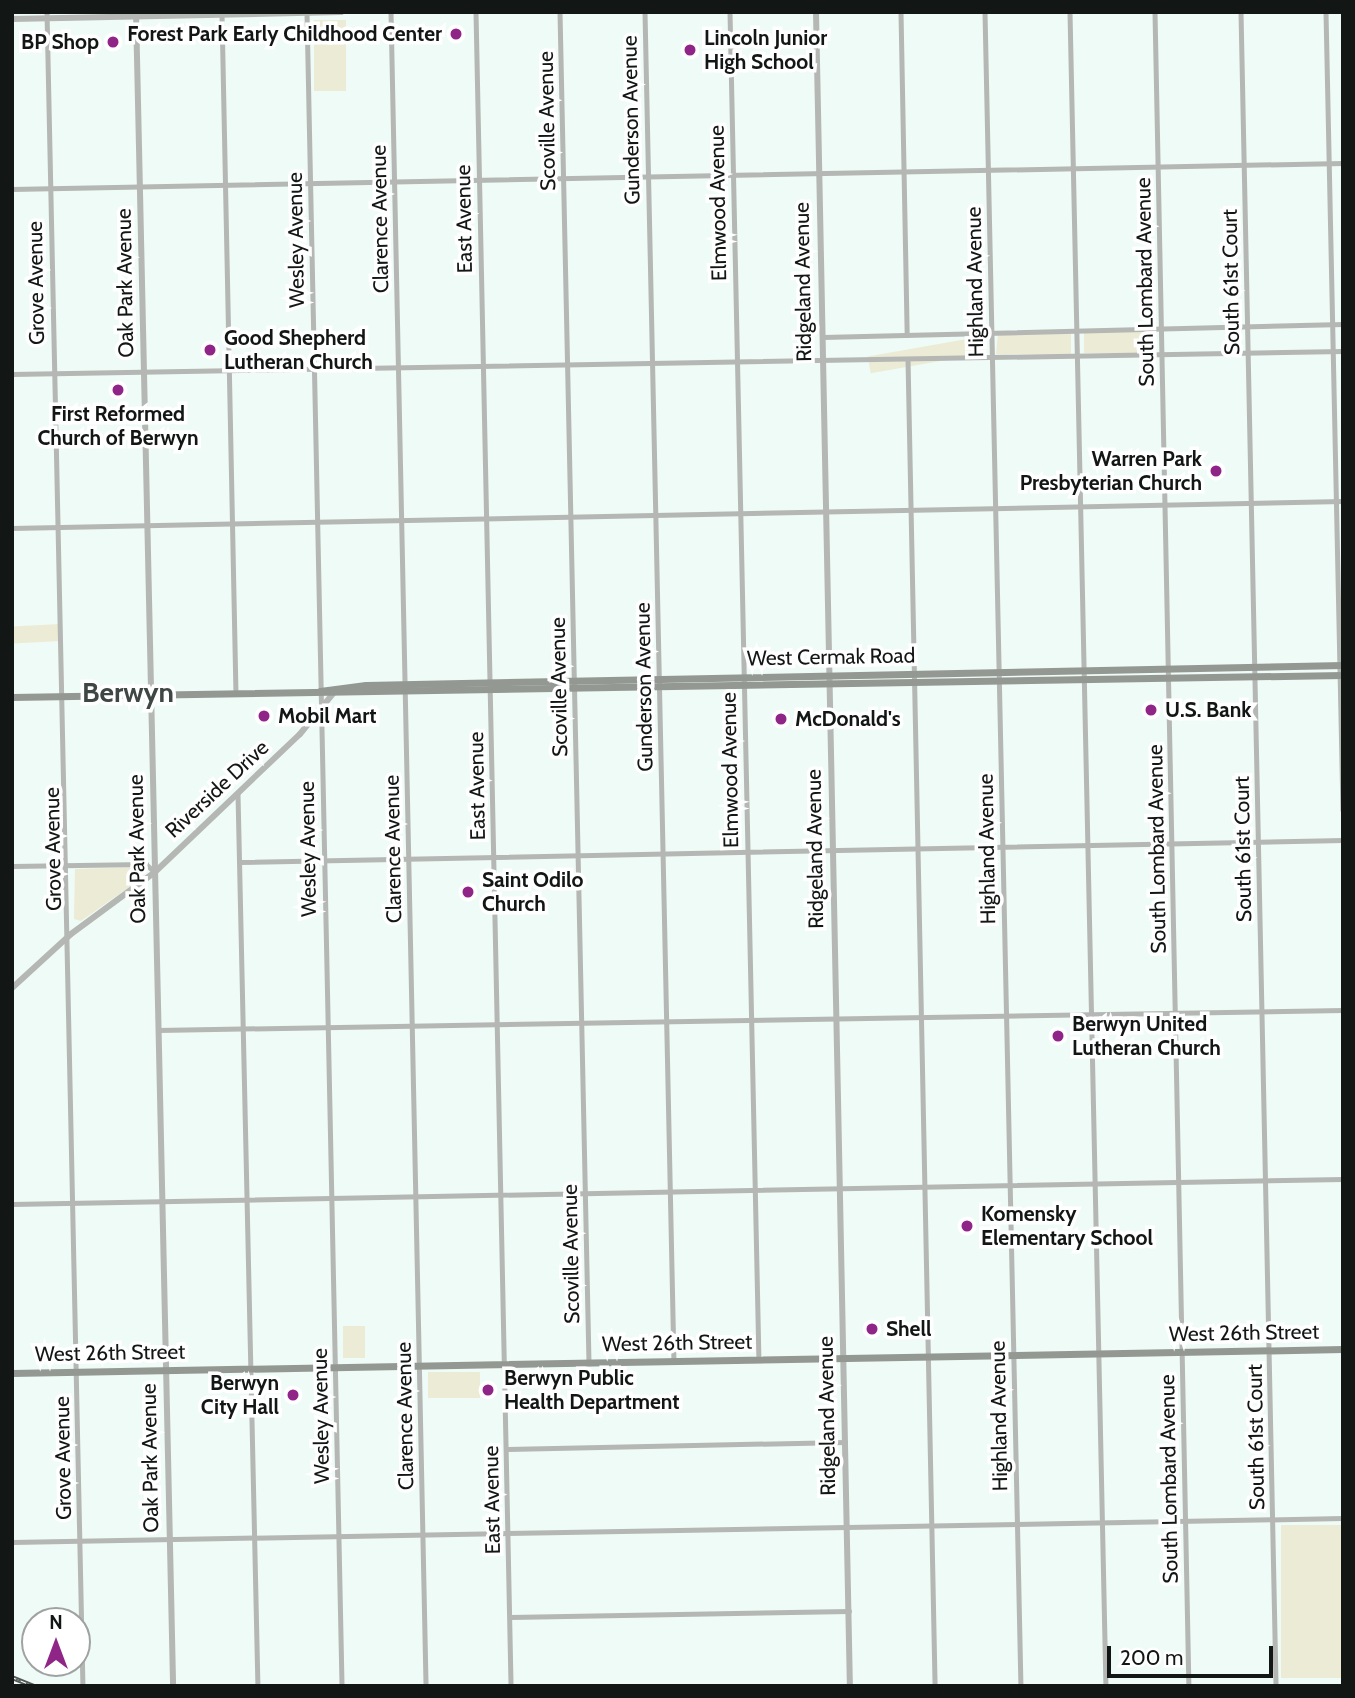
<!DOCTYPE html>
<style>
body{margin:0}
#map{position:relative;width:1355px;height:1698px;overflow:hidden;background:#effbf6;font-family:Cabin,sans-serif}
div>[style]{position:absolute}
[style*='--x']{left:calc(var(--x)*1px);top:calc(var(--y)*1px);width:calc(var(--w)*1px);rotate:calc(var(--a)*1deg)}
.green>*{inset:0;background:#ecebd5;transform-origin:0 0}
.minor>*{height:4.5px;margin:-2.25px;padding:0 2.25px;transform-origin:2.25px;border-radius:2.25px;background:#b5b7b4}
.tertiary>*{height:6px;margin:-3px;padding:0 3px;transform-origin:3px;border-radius:3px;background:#b5b7b4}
.secondary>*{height:7px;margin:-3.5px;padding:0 3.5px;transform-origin:3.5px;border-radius:3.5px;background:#949893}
.rail>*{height:4.5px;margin-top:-2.25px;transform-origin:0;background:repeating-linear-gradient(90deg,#fff 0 5px,#525856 0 10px);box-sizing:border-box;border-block:2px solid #525856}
.dots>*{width:19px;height:19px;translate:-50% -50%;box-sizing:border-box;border:4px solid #fff;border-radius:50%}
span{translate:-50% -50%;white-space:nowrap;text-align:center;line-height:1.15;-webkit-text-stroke:7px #fff;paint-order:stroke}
.poi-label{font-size:21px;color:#121614;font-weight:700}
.right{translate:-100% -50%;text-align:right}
.left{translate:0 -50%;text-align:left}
.street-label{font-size:21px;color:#121614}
.district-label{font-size:28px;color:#3e4743;font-weight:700}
.frame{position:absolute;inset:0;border:14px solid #121614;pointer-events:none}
.north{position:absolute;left:21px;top:1607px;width:70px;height:70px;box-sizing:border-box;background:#fff;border:2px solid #a0a2a1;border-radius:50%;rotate:0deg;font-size:19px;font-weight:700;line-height:28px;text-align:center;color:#121614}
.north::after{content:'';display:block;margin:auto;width:24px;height:32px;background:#902588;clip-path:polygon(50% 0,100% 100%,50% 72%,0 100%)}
.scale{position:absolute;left:1107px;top:1646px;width:166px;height:32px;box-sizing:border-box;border:4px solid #121614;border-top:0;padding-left:9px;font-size:21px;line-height:24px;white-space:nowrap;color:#121614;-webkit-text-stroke:5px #fff;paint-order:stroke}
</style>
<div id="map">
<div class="green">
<i style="left:314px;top:20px;width:32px;height:71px"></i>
<i style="left:1156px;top:330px;width:23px;height:72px;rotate:90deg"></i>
<i style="clip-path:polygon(1071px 332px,1071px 355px,996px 354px,998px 334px)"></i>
<i style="left:984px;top:336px;width:17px;height:118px;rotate:80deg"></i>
<i style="left:60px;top:624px;width:17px;height:48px;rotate:87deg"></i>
<i style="clip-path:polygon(141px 867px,147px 872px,135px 883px,81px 921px,74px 919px,75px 869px)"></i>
<i style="left:343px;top:1326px;width:22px;height:32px"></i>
<i style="left:480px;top:1372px;width:26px;height:52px;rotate:90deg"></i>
<i style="left:1343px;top:1525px;width:153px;height:62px;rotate:90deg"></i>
</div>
<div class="minor">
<i style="--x:47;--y:12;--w:1674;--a:88.77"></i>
<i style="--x:391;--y:12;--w:1674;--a:88.8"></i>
<i style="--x:476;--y:12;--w:1674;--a:88.8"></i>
<i style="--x:560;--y:12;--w:1350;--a:88.77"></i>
<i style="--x:645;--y:12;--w:1348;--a:88.77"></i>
<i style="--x:730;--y:12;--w:1347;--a:88.77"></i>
<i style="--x:901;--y:12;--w:323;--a:88.9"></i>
<i style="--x:985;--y:12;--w:1674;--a:88.77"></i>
<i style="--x:1070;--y:12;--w:1674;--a:88.77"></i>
<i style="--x:1155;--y:12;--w:1674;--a:88.84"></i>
<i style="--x:1241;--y:12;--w:1674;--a:88.8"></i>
<i style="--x:1326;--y:12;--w:798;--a:88.78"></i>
<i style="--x:307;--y:13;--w:1673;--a:88.8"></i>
<i style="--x:222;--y:14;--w:678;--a:88.82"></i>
<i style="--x:12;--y:189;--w:1331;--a:-1.12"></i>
<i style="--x:823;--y:337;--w:520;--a:-1.43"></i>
<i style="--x:908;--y:359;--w:1327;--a:88.83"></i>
<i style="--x:12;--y:374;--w:1331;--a:-0.99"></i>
<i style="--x:12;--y:528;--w:1331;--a:-1.16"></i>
<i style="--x:238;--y:794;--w:892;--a:88.72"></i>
<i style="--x:240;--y:862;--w:1103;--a:-1.14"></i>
<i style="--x:12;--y:866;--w:134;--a:-0.9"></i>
<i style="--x:146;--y:864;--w:12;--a:42"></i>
<i style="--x:158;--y:1030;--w:1185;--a:-0.97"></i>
<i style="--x:12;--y:1204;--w:1331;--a:-1.08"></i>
<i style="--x:507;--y:1449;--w:338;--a:-1.2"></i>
<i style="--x:12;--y:1542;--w:1331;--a:-1.03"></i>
<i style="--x:510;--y:1617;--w:339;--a:-1"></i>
</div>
<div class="tertiary">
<i style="--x:136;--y:12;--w:1674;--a:88.73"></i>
<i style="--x:816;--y:12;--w:1674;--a:88.84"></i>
<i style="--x:12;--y:19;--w:329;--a:-1.2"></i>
<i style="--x:12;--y:988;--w:80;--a:-42.5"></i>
<i style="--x:71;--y:934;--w:104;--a:-36.4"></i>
<i style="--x:155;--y:872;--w:200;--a:-43.6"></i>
<i style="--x:300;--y:734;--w:57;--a:-50.7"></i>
</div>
<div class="secondary">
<i style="--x:320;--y:691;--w:46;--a:-7.4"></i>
<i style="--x:366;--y:685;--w:977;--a:-1.17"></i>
<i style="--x:12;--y:697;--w:1331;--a:-0.95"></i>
<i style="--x:12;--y:1373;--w:1331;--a:-1.03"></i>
</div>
<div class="rail">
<i style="--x:12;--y:1677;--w:24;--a:22"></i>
</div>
<div class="dots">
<i style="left:456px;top:34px;background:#902588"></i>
<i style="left:113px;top:42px;background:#902588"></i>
<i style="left:690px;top:50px;background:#902588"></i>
<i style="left:210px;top:350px;background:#902588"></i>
<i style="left:118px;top:390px;background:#902588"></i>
<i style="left:1216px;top:471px;background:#902588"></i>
<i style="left:1151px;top:710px;background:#902588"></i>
<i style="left:264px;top:716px;background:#902588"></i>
<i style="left:781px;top:719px;background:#902588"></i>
<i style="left:468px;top:892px;background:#902588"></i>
<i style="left:1058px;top:1036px;background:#902588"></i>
<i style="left:967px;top:1226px;background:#902588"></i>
<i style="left:872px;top:1329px;background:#902588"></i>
<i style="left:488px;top:1390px;background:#902588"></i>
<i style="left:293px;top:1395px;background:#902588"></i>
</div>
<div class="poi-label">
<span class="right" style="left:442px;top:34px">Forest Park Early Childhood Center</span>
<span class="left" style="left:704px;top:50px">Lincoln Junior<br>High School</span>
<span class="right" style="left:99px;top:42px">BP Shop</span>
<span class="left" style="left:224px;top:350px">Good Shepherd<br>Lutheran Church</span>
<span style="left:118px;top:426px">First Reformed<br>Church of Berwyn</span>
<span class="right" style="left:1202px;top:471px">Warren Park<br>Presbyterian Church</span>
<span class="left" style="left:1165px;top:710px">U.S. Bank</span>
<span class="left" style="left:278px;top:716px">Mobil Mart</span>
<span class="left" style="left:795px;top:719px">McDonald's</span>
<span class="left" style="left:482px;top:892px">Saint Odilo<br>Church</span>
<span class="left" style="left:1072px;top:1036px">Berwyn United<br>Lutheran Church</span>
<span class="left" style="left:981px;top:1226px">Komensky<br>Elementary School</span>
<span class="left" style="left:886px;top:1329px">Shell</span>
<span class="left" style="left:504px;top:1390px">Berwyn Public<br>Health Department</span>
<span class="right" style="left:279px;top:1395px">Berwyn<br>City Hall</span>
</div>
<div class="street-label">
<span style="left:631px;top:120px;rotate:-91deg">Gunderson Avenue</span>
<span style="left:547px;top:121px;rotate:-91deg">Scoville Avenue</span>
<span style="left:718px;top:203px;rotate:-91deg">Elmwood Avenue</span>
<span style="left:380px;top:219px;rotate:-91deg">Clarence Avenue</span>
<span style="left:464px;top:219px;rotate:-91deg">East Avenue</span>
<span style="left:296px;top:240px;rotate:-91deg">Wesley Avenue</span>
<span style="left:803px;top:282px;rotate:-91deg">Ridgeland Avenue</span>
<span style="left:975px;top:282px;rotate:-91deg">Highland Avenue</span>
<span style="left:1145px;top:282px;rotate:-91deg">South Lombard Avenue</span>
<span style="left:1231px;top:282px;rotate:-91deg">South 61st Court</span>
<span style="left:36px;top:283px;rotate:-91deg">Grove Avenue</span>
<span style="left:125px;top:283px;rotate:-91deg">Oak Park Avenue</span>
<span style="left:831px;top:657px;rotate:-1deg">West Cermak Road</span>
<span style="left:559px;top:687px;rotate:-91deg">Scoville Avenue</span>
<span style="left:644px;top:687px;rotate:-91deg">Gunderson Avenue</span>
<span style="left:730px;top:770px;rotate:-91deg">Elmwood Avenue</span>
<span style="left:477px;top:786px;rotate:-91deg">East Avenue</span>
<span style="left:217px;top:789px;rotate:-43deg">Riverside Drive</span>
<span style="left:53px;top:849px;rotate:-91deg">Grove Avenue</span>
<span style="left:137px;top:849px;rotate:-91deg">Oak Park Avenue</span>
<span style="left:308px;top:849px;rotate:-91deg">Wesley Avenue</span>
<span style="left:393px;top:849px;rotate:-91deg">Clarence Avenue</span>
<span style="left:815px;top:849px;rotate:-91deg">Ridgeland Avenue</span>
<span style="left:987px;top:849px;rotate:-91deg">Highland Avenue</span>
<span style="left:1157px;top:849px;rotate:-91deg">South Lombard Avenue</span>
<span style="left:1243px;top:849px;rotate:-91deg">South 61st Court</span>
<span style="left:571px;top:1254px;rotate:-91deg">Scoville Avenue</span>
<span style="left:1244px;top:1333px;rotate:-1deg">West 26th Street</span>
<span style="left:677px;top:1343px;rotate:-1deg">West 26th Street</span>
<span style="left:110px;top:1353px;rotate:-1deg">West 26th Street</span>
<span style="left:321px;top:1416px;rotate:-91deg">Wesley Avenue</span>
<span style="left:405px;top:1416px;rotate:-91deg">Clarence Avenue</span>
<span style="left:827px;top:1416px;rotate:-91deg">Ridgeland Avenue</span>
<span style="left:999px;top:1416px;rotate:-91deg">Highland Avenue</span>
<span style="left:1256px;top:1437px;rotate:-91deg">South 61st Court</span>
<span style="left:63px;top:1458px;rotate:-91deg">Grove Avenue</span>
<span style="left:150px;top:1458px;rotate:-91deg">Oak Park Avenue</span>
<span style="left:1169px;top:1479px;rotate:-91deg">South Lombard Avenue</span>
<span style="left:492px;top:1500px;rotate:-91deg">East Avenue</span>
</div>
<div class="district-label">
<span style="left:128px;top:692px">Berwyn</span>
</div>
<div class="frame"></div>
<div class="north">N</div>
<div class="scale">200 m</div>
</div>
